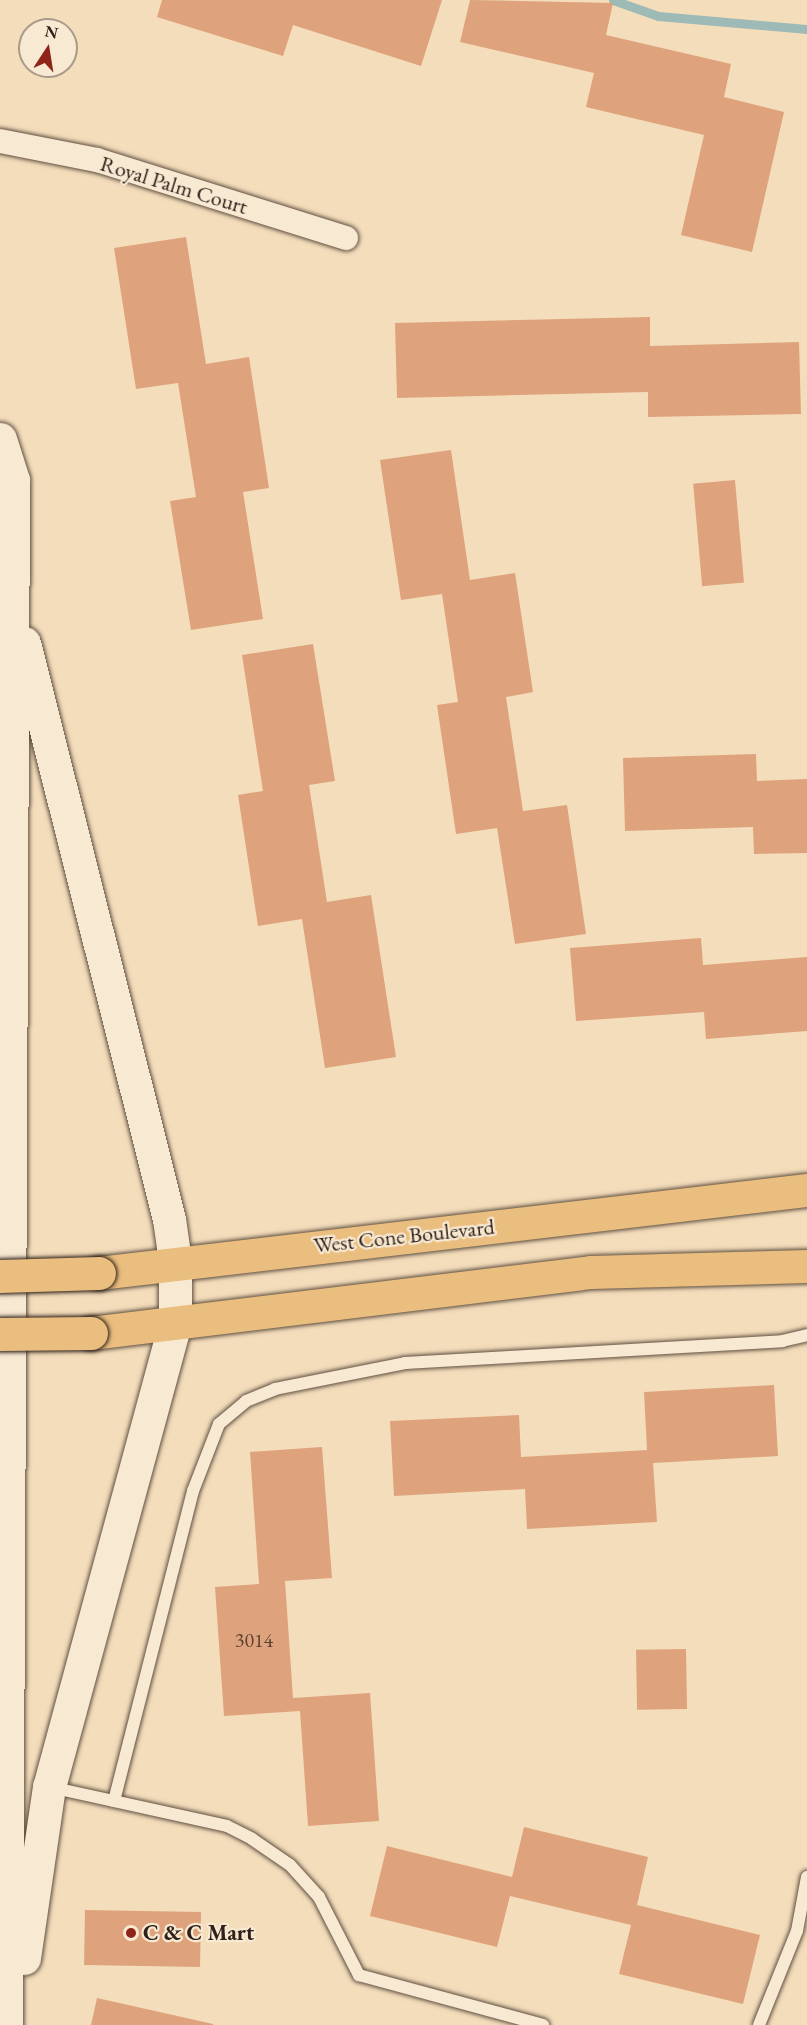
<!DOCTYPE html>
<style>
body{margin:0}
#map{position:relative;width:807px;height:2025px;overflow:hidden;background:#f4ddbb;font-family:"EB Garamond",serif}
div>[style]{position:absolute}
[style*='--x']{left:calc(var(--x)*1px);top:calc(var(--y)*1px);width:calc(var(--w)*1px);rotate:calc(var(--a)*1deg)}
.stream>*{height:9px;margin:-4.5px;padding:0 4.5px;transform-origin:4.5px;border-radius:4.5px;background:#9dbab7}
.building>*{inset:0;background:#dea37c;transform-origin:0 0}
.roads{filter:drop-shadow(0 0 2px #605042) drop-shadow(0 0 2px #605042)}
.lane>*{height:12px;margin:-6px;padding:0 6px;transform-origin:6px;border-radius:6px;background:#f8e9d3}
.street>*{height:24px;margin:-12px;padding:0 12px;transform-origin:12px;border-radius:12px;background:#f8e9d3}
.secondary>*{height:33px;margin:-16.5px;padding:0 16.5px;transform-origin:16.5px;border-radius:16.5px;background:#f8e9d3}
.primary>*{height:33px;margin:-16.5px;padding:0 16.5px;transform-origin:16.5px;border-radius:16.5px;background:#eabe7e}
.bridges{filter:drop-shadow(0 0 2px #2f2119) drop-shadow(0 0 2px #2f2119)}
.primary-bridge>*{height:33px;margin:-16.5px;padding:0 16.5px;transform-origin:16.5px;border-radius:16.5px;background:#eabe7e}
.dots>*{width:16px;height:16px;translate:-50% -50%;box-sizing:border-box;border:3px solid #f8e9d3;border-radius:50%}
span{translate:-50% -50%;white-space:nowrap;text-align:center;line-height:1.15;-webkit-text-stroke:4.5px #f8e9d3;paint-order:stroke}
.number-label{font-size:20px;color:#5b4232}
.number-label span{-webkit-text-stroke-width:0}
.street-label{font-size:22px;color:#2f2119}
.poi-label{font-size:22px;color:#2f2119;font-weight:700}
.left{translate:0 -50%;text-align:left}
.north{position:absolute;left:18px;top:18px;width:60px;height:60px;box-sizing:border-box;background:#f8e9d3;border:2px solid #a89989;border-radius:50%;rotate:12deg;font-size:16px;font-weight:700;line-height:24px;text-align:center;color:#2f2119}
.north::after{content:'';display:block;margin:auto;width:21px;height:27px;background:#8f2418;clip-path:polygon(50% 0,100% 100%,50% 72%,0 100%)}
</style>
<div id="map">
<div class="stream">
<i style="--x:613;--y:0;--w:48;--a:19.6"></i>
<i style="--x:658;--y:16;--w:150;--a:5"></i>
</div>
<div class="building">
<i style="clip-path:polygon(162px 0,442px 0,421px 66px,293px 25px,283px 56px,157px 17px)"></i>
<i style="clip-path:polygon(470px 0,613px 3px,606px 35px,731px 64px,724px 97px,784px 112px,752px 252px,681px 235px,704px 135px,586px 107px,594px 73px,460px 42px)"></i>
<i style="clip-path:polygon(186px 237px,206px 364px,249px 357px,269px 488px,243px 492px,263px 619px,191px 630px,170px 501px,196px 497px,178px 383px,136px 389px,114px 248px)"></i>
<i style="clip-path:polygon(650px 317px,650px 346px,799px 342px,801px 414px,648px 417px,648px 392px,397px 398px,395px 323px)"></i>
<i style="clip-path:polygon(451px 450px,470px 580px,515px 573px,533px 692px,506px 697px,523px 811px,567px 805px,586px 934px,515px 944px,497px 828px,456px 834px,437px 705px,458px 702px,442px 594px,401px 600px,380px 460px)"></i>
<i style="left:735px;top:480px;width:103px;height:42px;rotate:85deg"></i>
<i style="clip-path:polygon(313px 644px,335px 781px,309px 785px,327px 902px,371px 895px,396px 1057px,325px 1068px,302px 919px,258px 926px,238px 795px,263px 791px,242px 655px)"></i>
<i style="clip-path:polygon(756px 754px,757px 781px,807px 779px,807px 853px,754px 854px,753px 827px,625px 831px,623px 758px)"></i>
<i style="clip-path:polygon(701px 938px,703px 965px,807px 957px,807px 1031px,706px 1039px,704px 1012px,576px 1021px,570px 948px)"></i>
<i style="clip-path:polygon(774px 1385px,778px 1456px,653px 1463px,657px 1522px,527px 1529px,525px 1489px,394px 1496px,390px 1421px,519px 1415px,521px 1457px,647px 1450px,644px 1392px)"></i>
<i style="clip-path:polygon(322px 1447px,332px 1578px,285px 1581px,293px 1698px,370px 1693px,379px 1821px,308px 1826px,300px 1711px,224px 1716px,215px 1587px,259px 1584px,250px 1452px)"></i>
<i style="left:686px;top:1649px;width:60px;height:50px;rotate:89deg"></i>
<i style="clip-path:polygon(524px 1827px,648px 1857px,637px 1905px,760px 1935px,743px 2004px,619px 1974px,631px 1925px,510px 1896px,497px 1947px,370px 1916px,387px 1846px,512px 1877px)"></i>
<i style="left:85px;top:1910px;width:116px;height:55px;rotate:1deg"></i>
<i style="clip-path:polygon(97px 1998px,213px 2024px,213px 2025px,91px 2025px)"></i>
</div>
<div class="roads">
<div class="lane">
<i style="--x:50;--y:1787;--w:181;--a:12.4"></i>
<i style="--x:227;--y:1826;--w:28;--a:27"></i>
<i style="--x:252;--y:1839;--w:46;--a:34.4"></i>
<i style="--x:290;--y:1865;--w:43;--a:47.8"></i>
<i style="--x:319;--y:1897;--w:88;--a:62.9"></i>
<i style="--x:359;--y:1975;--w:191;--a:15.2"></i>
<i style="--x:114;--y:1801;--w:320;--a:-75.7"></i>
<i style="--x:193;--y:1491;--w:72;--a:-68.8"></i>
<i style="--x:219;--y:1424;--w:35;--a:-40"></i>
<i style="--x:246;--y:1401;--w:31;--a:-22"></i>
<i style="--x:275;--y:1389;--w:133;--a:-11.3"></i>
<i style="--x:405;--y:1363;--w:378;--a:-3.3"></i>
<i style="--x:782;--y:1341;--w:26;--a:-13"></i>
<i style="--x:759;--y:2025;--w:101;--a:-68"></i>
<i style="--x:797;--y:1931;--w:55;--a:-79.5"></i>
</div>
<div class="street">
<i style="--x:0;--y:141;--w:99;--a:11.1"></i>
<i style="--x:97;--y:160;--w:261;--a:17.4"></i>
</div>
<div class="secondary">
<i style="--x:0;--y:439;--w:43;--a:72.4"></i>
<i style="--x:13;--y:480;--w:1545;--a:90.26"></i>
<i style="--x:24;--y:1958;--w:173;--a:-81.7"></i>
<i style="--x:49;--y:1787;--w:482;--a:-74.8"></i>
<i style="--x:175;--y:1322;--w:61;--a:-90"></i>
<i style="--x:175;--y:1261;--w:42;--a:-98.1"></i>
<i style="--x:169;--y:1219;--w:594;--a:-104.13"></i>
</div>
<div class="primary">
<i style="--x:99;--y:1273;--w:713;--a:-6.69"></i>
<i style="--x:91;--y:1333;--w:504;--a:-6.96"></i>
<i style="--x:591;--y:1272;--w:216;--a:-1.6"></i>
</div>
</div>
<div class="bridges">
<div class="primary-bridge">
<i style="--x:0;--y:1276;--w:99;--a:-1.7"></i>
<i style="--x:0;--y:1334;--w:91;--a:-0.6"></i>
</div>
</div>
<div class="dots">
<i style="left:131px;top:1933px;background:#8f2418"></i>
</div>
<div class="number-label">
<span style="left:254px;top:1640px">3014</span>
</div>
<div class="street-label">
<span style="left:174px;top:185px;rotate:17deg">Royal Palm Court</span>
<span style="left:404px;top:1236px;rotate:-6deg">West Cone Boulevard</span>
</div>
<div class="poi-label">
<span class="left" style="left:143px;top:1933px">C &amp; C Mart</span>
</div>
<div class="north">N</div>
</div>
